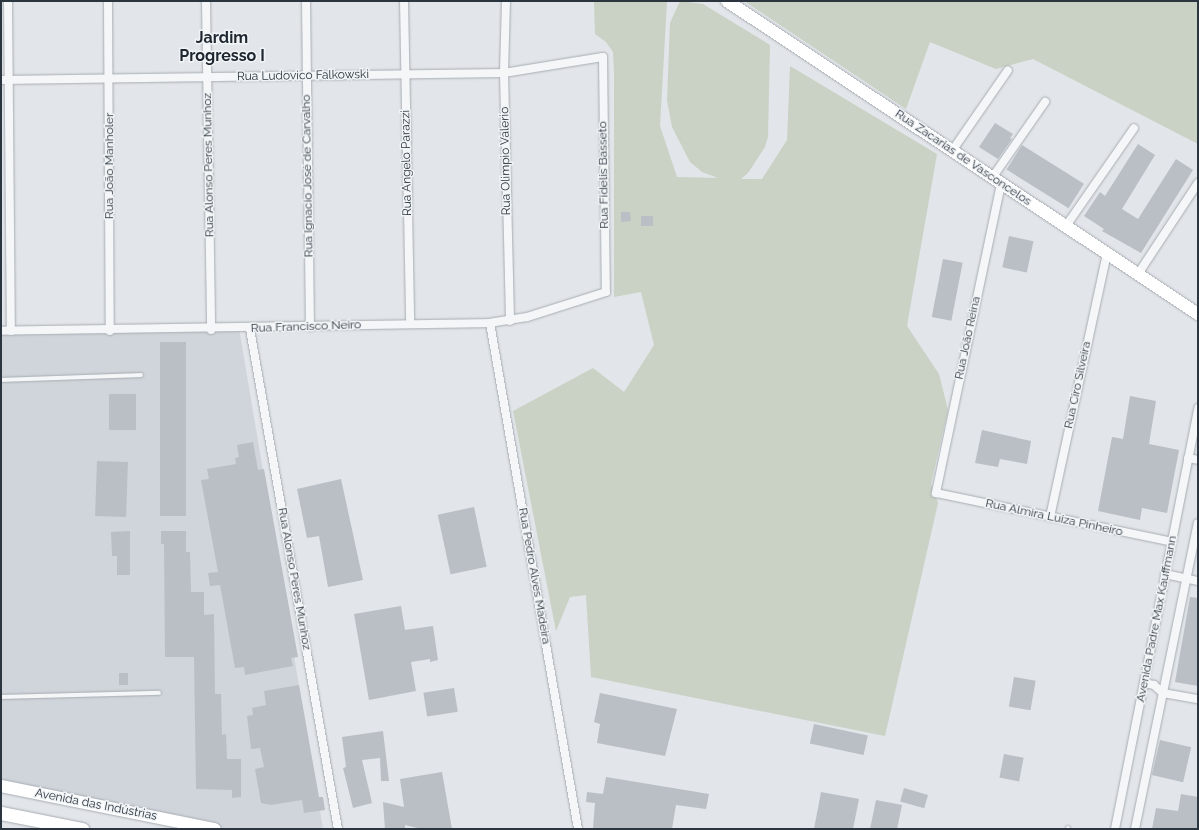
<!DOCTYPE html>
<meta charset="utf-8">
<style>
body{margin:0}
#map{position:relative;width:1199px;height:830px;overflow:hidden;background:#e2e5e9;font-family:Raleway,sans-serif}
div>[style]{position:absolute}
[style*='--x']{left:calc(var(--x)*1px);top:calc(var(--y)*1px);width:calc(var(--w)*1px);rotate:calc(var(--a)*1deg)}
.built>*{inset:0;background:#d0d5db}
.green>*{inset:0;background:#c9d2c4}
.building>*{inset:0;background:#b9bfc5;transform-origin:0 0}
.roads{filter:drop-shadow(0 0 1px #a7adb3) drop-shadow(0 0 1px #a7adb3)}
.lane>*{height:4px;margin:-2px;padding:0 2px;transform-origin:2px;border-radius:2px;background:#f4f6f7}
.street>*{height:8px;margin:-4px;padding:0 4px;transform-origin:4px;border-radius:4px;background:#f4f6f7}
.secondary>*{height:12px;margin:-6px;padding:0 6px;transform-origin:6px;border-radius:6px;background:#fff}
.primary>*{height:13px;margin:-6.5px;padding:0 6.5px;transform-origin:6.5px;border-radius:6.5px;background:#fff}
span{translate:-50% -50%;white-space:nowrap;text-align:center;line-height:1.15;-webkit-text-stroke:3px #f1f4f6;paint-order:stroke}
.street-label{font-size:12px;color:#2b353f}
.district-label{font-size:16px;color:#1e2630;font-weight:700}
.frame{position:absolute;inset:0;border:2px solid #2b353f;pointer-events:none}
</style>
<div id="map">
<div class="built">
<i style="clip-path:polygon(239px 328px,323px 829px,196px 829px,1px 791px,1px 330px)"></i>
</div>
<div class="green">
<i style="clip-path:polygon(594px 1px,667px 1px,660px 126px,677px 177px,718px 178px,702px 172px,690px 162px,672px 127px,667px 100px,670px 23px,680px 1px,703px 4px,770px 45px,768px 137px,765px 147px,748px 173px,741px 179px,762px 179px,787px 140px,790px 66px,937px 154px,907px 326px,939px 374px,948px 410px,931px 484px,938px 503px,885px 736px,591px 677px,586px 595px,570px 597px,556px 631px,513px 411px,593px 368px,624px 392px,654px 345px,641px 292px,614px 297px,614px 74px,613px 52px,606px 42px,595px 34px)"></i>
<i style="clip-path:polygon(744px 1px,1198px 1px,1198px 144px,1033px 59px,996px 69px,930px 42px,906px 109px)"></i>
</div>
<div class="building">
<i style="clip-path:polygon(995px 123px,1013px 134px,1010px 138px,1012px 139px,998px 159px,979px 147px)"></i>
<i style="clip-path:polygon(1138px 144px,1155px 155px,1122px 209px,1138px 219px,1176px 159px,1193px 170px,1141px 253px,1102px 231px,1104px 229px,1084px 216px,1100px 192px,1105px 196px)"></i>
<i style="left:1022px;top:145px;width:73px;height:29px;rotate:32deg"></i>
<i style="clip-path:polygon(621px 212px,630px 212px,631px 221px,621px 222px)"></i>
<i style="left:641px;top:216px;width:12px;height:10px"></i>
<i style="left:1009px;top:236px;width:25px;height:32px;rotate:12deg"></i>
<i style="left:943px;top:259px;width:20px;height:59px;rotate:11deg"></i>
<i style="left:160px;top:342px;width:26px;height:174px"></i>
<i style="left:109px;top:394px;width:27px;height:36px"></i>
<i style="clip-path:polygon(1130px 396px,1156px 401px,1149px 444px,1179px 450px,1167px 513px,1142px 508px,1140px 520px,1098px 511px,1112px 437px,1123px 439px)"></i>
<i style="clip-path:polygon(982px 430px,1031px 441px,1027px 464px,1000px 459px,998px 467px,975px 463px)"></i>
<i style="clip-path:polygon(253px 442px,258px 470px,264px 469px,298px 657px,291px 658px,293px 666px,245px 675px,244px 667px,235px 668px,220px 585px,210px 586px,208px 573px,218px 572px,201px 480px,209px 479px,207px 469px,236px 464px,235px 458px,239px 457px,237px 445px)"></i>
<i style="left:97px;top:461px;width:31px;height:55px;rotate:2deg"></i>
<i style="clip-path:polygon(341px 479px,363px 580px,328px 587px,319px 536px,307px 538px,297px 489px)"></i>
<i style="left:474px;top:507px;width:61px;height:37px;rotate:78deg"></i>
<i style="clip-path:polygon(130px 531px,130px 575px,117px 575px,117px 556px,112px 556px,111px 532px)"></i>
<i style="clip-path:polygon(161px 531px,186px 531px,186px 552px,190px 552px,191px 592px,204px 592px,204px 615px,214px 614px,215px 694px,221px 694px,222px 735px,226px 734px,227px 759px,241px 759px,241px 797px,232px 798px,232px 790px,196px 789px,194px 657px,165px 657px,164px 544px,161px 544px)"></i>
<i style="clip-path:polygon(1190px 597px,1198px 598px,1198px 686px,1175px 682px)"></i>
<i style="clip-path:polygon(401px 606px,405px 630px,433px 626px,438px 660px,430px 662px,430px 659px,411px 662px,416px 691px,369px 700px,354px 614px)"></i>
<i style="left:119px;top:673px;width:9px;height:12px"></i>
<i style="left:1014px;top:677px;width:22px;height:30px;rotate:10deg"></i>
<i style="clip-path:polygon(299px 685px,319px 797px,323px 797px,325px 810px,304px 813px,302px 800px,271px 805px,261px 803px,255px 769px,264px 767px,260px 748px,251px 749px,247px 716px,253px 715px,252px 708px,266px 705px,264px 691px)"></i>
<i style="left:454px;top:688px;width:24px;height:31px;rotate:81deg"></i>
<i style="clip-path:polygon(600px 693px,677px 709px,665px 756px,597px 743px,600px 724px,594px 722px)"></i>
<i style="left:814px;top:724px;width:55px;height:20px;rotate:12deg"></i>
<i style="clip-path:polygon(383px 731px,389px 781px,381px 781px,380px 758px,362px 760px,372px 803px,353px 808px,343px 768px,346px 767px,342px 737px)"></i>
<i style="left:1160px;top:740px;width:32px;height:36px;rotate:13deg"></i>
<i style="left:1004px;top:754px;width:20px;height:24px;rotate:11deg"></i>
<i style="clip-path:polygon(442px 772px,452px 829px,422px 829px,405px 825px,405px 829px,385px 829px,383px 802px,404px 807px,400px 779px)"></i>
<i style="clip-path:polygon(606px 777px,709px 794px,706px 809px,676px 805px,672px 829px,593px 828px,595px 803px,586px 802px,587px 792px,603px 794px)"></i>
<i style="left:904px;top:788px;width:25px;height:14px;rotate:16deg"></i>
<i style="clip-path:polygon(821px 792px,859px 799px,853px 829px,814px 829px)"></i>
<i style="clip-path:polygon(1181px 794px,1198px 797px,1198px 829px,1152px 829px,1156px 808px,1178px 811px)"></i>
<i style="clip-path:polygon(876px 800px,902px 805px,897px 829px,870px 829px)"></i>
</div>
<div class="roads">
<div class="lane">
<i style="--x:1;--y:380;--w:140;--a:-2"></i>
<i style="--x:1;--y:697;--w:158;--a:-1.5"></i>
<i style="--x:1068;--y:829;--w:1;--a:-90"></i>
</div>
<div class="street">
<i style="--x:8;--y:1;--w:330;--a:89.5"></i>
<i style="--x:108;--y:1;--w:330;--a:89.7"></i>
<i style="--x:206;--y:1;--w:329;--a:89.1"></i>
<i style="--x:306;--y:1;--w:326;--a:89.3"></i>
<i style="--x:404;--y:1;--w:323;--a:88.9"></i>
<i style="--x:506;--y:1;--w:72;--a:91.6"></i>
<i style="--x:504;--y:73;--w:248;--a:88.6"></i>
<i style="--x:1;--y:80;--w:503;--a:-0.8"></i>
<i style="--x:504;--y:73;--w:100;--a:-9.2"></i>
<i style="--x:603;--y:57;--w:235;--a:89.3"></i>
<i style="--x:606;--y:292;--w:83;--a:162.4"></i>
<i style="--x:527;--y:317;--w:37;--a:171"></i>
<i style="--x:490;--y:323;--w:489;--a:179.1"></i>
<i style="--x:952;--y:151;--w:98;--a:-55.3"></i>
<i style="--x:992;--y:178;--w:93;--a:-55.1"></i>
<i style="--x:1001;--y:184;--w:316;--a:101.9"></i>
<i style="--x:936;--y:493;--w:241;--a:11.7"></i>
<i style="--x:1066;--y:226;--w:119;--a:-55.2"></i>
<i style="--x:1138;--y:274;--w:109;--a:-56.6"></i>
<i style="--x:490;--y:323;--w:514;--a:80.13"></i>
<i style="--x:250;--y:329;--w:508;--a:80.02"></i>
<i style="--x:1188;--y:458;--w:10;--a:11"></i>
<i style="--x:1050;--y:517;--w:270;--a:-77.8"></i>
<i style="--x:1165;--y:574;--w:34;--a:12"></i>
<i style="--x:1144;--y:683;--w:10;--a:11"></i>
<i style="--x:1154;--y:685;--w:12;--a:42"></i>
<i style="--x:1163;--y:693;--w:36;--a:10"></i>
<i style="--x:1115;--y:829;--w:429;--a:-78.8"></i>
<i style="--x:1135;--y:829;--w:312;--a:-78.4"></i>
</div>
<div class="secondary">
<i style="--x:727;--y:1;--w:566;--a:33.61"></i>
<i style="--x:1;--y:786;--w:218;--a:11.4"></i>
</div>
<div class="primary">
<i style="--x:1;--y:813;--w:83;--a:11.2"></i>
</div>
</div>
<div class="street-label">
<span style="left:303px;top:76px;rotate:-1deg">Rua Ludovico Falkowski</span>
<span style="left:963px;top:158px;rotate:34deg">Rua Zacarias de Vasconcelos</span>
<span style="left:506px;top:161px;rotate:-91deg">Rua Olimpio Valerio</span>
<span style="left:407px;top:163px;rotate:-91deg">Rua Angelo Parazzi</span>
<span style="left:209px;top:165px;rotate:-91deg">Rua Alonso Peres Munhoz</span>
<span style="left:110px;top:166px;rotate:-90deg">Rua João Manholer</span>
<span style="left:604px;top:175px;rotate:-91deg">Rua Fidelis Basseto</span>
<span style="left:308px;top:176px;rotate:-91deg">Rua Ignacio José de Carvalho</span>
<span style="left:306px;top:327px;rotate:-2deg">Rua Francisco Neiro</span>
<span style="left:968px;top:338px;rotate:-78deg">Rua João Reina</span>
<span style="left:1078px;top:385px;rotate:-78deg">Rua Ciro Silveira</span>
<span style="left:1054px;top:518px;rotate:12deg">Rua Almira Luiza Pinheiro</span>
<span style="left:534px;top:576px;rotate:80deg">Rua Pedro Alves Madeira</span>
<span style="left:294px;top:579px;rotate:80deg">Rua Alonso Peres Munhoz</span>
<span style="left:1157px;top:619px;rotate:-79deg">Avenida Padre Max Kauffmann</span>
<span style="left:96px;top:805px;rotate:11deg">Avenida das Indústrias</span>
</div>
<div class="district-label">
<span style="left:222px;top:47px">Jardim<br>Progresso I</span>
</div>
<div class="frame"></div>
</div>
